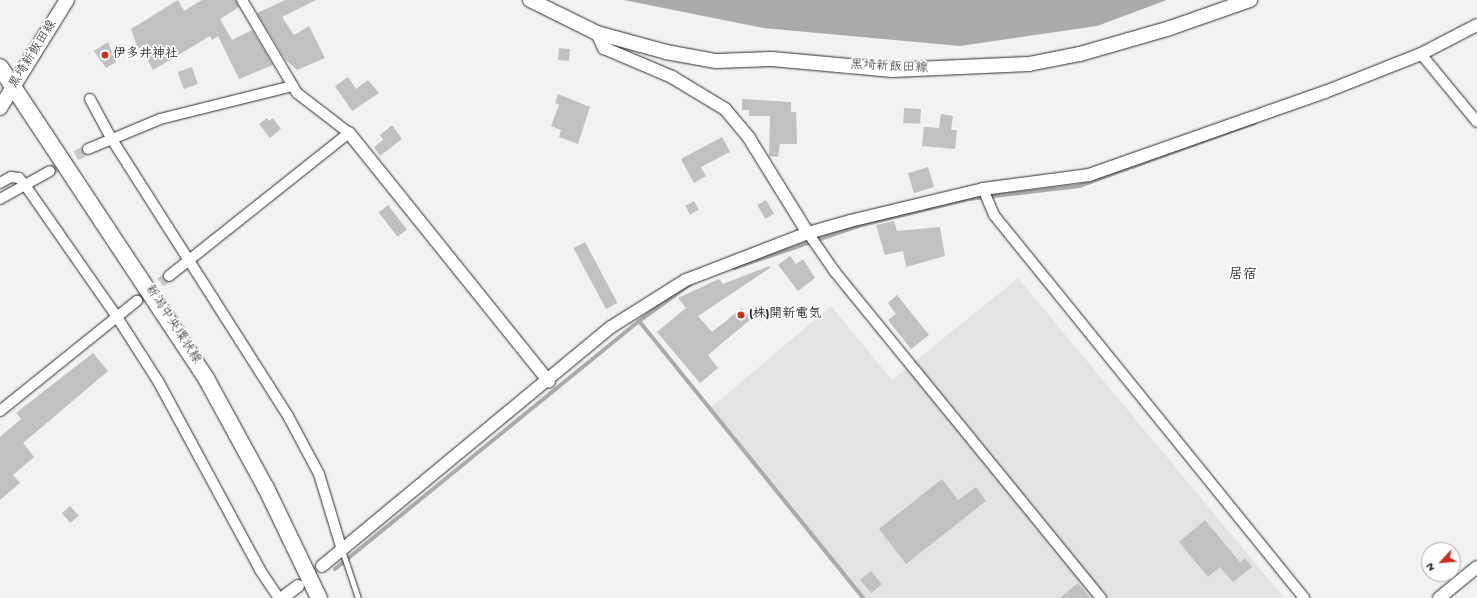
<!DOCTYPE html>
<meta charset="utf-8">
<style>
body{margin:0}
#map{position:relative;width:1477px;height:598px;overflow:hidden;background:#f2f2f2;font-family:"Gochi Hand","Klee One",sans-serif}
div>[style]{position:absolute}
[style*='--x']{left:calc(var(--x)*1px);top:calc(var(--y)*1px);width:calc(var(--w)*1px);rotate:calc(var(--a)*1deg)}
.built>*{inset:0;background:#e3e3e3}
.water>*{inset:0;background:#ababab}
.stream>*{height:4px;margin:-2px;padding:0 2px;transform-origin:2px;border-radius:2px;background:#ababab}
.building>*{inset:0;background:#c1c1c1;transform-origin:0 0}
.minor-tunnel>*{height:10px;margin-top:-5px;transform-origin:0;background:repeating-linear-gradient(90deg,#cacaca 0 10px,transparent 0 15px)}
.roads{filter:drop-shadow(0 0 1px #2b2b2b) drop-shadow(0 0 1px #2b2b2b)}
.service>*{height:5px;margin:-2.5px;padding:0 2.5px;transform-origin:2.5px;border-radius:2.5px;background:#fff}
.minor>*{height:10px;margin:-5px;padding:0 5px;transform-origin:5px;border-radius:5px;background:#fff}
.tertiary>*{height:12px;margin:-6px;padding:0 6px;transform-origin:6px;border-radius:6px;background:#fff}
.secondary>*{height:14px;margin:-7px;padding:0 7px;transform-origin:7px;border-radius:7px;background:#fff}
.primary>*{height:16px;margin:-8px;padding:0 8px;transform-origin:8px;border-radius:8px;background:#fff}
.dots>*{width:11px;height:11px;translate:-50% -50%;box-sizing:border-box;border:2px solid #fff;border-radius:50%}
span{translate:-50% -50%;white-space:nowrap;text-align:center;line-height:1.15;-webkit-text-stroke:3.5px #fff;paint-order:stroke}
.street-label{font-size:13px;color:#2b2b2b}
.poi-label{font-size:13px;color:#2b2b2b;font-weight:700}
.left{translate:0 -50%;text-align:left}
.neighbourhood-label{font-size:14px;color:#2b2b2b;font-weight:700}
.north{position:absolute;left:1421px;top:542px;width:40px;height:40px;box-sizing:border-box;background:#fff;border:1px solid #aaa;border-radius:50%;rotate:244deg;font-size:11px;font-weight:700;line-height:16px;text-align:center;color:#2b2b2b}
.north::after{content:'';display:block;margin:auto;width:14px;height:18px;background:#c8321e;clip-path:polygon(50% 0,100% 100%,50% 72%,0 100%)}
</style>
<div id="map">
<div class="built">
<i style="clip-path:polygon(1018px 278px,1284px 598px,860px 598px,708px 410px,831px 306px,892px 380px)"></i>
</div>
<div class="water">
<i style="clip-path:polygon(624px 0,1167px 0,1097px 26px,960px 46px,763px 28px)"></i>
</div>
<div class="stream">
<i style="--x:734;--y:268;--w:135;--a:-18.6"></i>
<i style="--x:862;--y:225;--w:110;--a:-13.7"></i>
<i style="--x:969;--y:199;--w:111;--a:-6.7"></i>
<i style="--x:1079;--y:186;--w:187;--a:-19.7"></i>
<i style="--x:639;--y:321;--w:356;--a:51"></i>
<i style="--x:335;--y:569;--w:392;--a:-39.2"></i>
<i style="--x:639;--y:321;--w:65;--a:-35.6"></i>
</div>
<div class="building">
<i style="clip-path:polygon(178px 0,184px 11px,202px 0,236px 0,239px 7px,220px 19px,232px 40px,252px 30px,273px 65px,239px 79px,218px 36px,212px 40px,210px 36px,153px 70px,141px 47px,138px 49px,131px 29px)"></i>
<i style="clip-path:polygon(285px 0,316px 0,282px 17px,294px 35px,309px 26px,325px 58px,297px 70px,285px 59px,257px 13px)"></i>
<i style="clip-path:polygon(108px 42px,116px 62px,106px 68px,94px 51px)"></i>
<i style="left:559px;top:48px;width:11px;height:12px;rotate:5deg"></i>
<i style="left:192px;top:67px;width:18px;height:15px;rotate:71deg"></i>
<i style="clip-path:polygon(348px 77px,356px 89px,368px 80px,379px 93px,352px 111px,335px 86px)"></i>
<i style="clip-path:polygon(558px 94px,590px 107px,578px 144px,559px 137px,561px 130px,551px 126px,559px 105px,555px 103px)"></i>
<i style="clip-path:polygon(742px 99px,791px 102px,791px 112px,796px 112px,797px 144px,780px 144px,778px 157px,769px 156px,770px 116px,749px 116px,749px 110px,742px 110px)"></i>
<i style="left:904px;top:108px;width:17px;height:15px;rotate:3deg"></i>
<i style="clip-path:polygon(941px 114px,953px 116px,951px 130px,957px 130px,955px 149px,922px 146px,924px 127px,939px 128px)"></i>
<i style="clip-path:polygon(267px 118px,269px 121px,273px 118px,281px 129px,270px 138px,259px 124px)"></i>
<i style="clip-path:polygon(392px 125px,402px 139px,380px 156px,374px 147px,383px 140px,380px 135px)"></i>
<i style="clip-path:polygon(722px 137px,730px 152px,701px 167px,706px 176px,694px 183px,681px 159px)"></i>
<i style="left:928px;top:167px;width:21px;height:21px;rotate:73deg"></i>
<i style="left:766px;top:200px;width:16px;height:10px;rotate:60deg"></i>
<i style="left:694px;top:201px;width:10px;height:10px;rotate:61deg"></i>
<i style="left:388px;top:205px;width:31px;height:12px;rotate:52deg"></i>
<i style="clip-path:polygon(894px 221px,897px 231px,940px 227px,945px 256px,906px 267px,903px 251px,885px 255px,876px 225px)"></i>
<i style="left:585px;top:242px;width:69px;height:13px;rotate:62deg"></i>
<i style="clip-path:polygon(790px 256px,796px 264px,803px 259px,815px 278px,798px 291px,778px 265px)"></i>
<i style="clip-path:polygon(769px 266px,770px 268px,698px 316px,712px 332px,742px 308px,751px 319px,708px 355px,718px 368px,700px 383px,657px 332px,686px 308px,678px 298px,719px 279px,723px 284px)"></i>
<i style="clip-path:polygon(897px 295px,929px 335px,911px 349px,888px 320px,896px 314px,888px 303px)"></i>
<i style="clip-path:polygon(93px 353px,108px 371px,23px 443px,34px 457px,13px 475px,20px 483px,0 500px,0 437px,21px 419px,16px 413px)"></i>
<i style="clip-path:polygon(942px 479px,958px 500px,976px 487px,986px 501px,906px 564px,879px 529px)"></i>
<i style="left:70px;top:506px;width:13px;height:11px;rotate:48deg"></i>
<i style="clip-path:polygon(1205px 520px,1240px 562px,1245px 558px,1252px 567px,1233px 582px,1220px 567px,1208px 577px,1179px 542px)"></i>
<i style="left:871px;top:571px;width:17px;height:14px;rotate:50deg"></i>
<i style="clip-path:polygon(1078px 583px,1090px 598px,1060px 598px)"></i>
</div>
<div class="minor-tunnel">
<i style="--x:50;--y:171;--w:44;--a:-30.1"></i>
<i style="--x:137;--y:301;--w:41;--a:-38"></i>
</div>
<div class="roads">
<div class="service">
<i style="--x:342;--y:550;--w:51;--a:71.6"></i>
</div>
<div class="minor">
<i style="--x:1421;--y:54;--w:88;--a:50.5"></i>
<i style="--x:90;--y:99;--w:44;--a:61.7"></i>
<i style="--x:111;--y:138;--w:330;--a:57.5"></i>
<i style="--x:288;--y:416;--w:66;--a:61.9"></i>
<i style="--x:319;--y:474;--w:79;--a:73.2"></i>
<i style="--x:88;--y:149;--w:78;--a:-22.6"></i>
<i style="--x:160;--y:119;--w:136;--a:-14"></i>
<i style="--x:0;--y:183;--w:13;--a:-29"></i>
<i style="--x:11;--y:177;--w:8;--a:7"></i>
<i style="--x:19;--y:178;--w:9;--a:49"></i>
<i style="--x:25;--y:185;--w:161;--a:55.1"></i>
<i style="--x:117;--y:317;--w:76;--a:57.4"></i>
<i style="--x:158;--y:381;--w:215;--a:61.6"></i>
<i style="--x:260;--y:570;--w:34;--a:56"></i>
<i style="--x:983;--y:189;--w:28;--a:67"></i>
<i style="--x:994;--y:215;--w:493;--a:51"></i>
<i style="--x:0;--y:199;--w:57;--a:-29.2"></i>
<i style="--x:808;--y:233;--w:47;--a:55.3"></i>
<i style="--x:835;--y:272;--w:421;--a:50.8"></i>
<i style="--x:169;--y:276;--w:230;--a:-38.5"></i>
<i style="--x:349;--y:133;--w:66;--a:-142.4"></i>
<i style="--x:297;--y:93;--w:108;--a:-120.6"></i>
<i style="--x:0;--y:411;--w:176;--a:-38.8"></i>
</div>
<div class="tertiary">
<i style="--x:597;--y:33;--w:17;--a:65"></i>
<i style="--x:604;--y:48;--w:74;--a:23.1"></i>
<i style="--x:672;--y:77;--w:62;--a:31.1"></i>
<i style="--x:725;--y:109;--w:38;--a:50"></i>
<i style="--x:749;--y:138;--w:112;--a:58.2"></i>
<i style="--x:349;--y:133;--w:319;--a:51.2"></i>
<i style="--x:322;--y:566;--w:375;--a:-39.6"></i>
<i style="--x:611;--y:327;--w:89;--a:-32.1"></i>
<i style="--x:686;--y:280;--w:131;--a:-21.1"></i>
<i style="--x:808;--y:233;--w:44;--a:-15.9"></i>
<i style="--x:850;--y:221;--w:137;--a:-13.5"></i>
<i style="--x:983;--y:189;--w:107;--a:-7.5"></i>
<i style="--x:1089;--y:175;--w:250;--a:-19.4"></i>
<i style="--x:1325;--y:92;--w:103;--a:-21.6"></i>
<i style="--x:1421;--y:54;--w:63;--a:-27.4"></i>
<i style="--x:282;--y:598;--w:20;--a:-37"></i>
<i style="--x:1439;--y:598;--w:49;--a:-39.2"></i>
</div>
<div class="secondary">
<i style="--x:530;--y:0;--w:75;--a:26.2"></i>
<i style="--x:597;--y:33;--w:72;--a:15.4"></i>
<i style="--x:666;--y:52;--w:51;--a:10.2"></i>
<i style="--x:716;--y:61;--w:56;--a:-2"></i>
<i style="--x:772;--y:59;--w:121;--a:5.2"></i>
<i style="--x:893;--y:70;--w:136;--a:-2.5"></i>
<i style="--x:1029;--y:64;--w:52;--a:-11.1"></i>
<i style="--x:1080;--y:54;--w:94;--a:-16.1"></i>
<i style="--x:1170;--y:28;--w:85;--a:-19.3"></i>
<i style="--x:0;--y:108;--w:127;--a:-58.2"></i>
</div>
<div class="primary">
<i style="--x:0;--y:67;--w:375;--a:56.5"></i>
<i style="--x:207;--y:380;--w:123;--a:61.4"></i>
<i style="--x:266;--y:488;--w:122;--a:64.3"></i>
</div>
</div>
<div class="dots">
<i style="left:105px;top:55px;background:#c8321e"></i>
<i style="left:741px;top:315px;background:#c8321e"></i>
</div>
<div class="street-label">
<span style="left:34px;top:55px;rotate:-58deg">黒埼新飯田線</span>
<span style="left:889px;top:68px;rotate:3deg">黒埼新飯田線</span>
<span style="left:172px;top:325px;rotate:57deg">新潟中央環状線</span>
</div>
<div class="poi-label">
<span class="left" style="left:113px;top:55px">伊多井神社</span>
<span class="left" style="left:749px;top:315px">(株)開新電気</span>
</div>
<div class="neighbourhood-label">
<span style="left:1243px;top:276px">居宿</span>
</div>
<div class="north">N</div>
</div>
